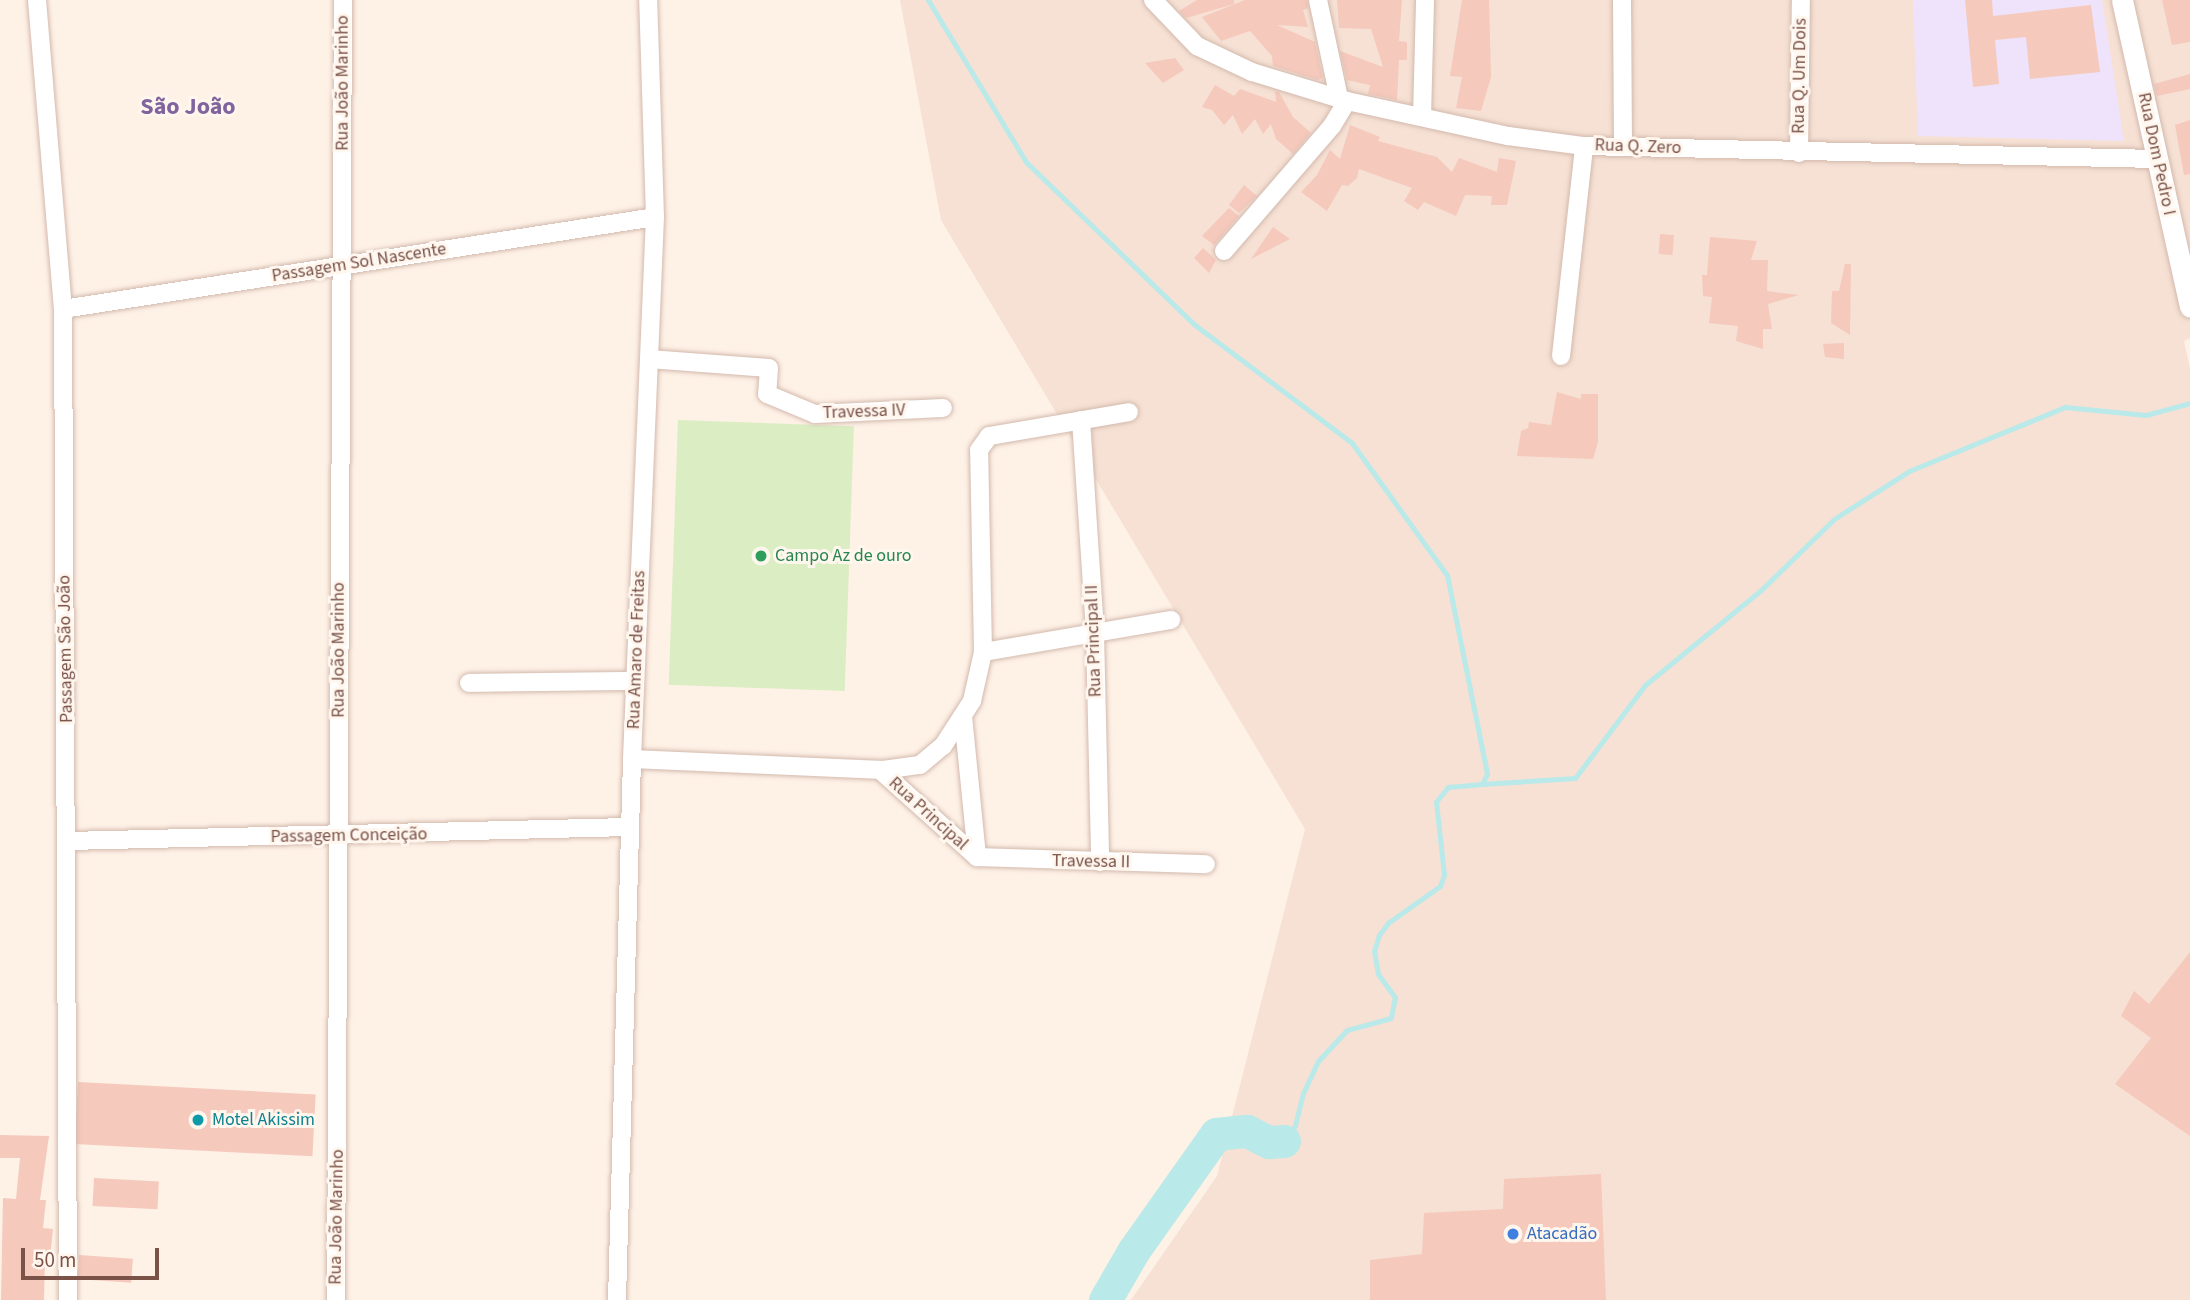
<!DOCTYPE html>
<meta charset="utf-8">
<style>
body{margin:0}
#map{position:relative;width:2190px;height:1300px;overflow:hidden;background:#fef1e6;font-family:"Source Sans 3",sans-serif}
div>[style]{position:absolute}
[style*='--x']{left:calc(var(--x)*1px);top:calc(var(--y)*1px);width:calc(var(--w)*1px);rotate:calc(var(--a)*1deg)}
.residential>*{inset:0;background:#f6e1d4}
.education>*{inset:0;background:#eee3fa}
.green>*{inset:0;background:#dbedc3;transform-origin:0 0}
.stream>*{height:5px;margin:-2.5px;padding:0 2.5px;transform-origin:2.5px;border-radius:2.5px;background:#b9e9e9}
.river>*{height:33px;margin:-16.5px;padding:0 16.5px;transform-origin:16.5px;border-radius:16.5px;background:#b9e9e9}
.building>*{inset:0;background:#f5c9bc;transform-origin:0 0}
.roads{filter:drop-shadow(0 0 2px #d3b9ad) drop-shadow(0 0 2px #d3b9ad)}
.minor>*{height:18px;margin:-9px;padding:0 9px;transform-origin:9px;border-radius:9px;background:#fff}
.tertiary>*{height:21px;margin:-10.5px;padding:0 10.5px;transform-origin:10.5px;border-radius:10.5px;background:#fff}
.dots>*{width:19px;height:19px;translate:-50% -50%;box-sizing:border-box;border:4px solid #fff6ee;border-radius:50%}
span{translate:-50% -50%;white-space:nowrap;text-align:center;line-height:1.15;-webkit-text-stroke:6px #fff6ee;paint-order:stroke}
.street-label{font-size:18px;color:#7a5248}
.leisure-label{font-size:18px;color:#27864d}
.left{translate:0 -50%;text-align:left}
.culture-label{font-size:18px;color:#0d838f}
.shop-label{font-size:18px;color:#366cbe}
.district-label{font-size:24px;color:#81649d;font-weight:700}
.scale{position:absolute;left:21px;top:1248px;width:138px;height:32px;box-sizing:border-box;border:4px solid #7a5248;border-top:0;padding-left:9px;font-size:21px;line-height:24px;white-space:nowrap;color:#7a5248;-webkit-text-stroke:5px #fff6ee;paint-order:stroke}
</style>
<div id="map">
<div class="residential">
<i style="clip-path:polygon(900px 0,2190px 0,2190px 338px,2184px 341px,2190px 369px,2190px 1300px,1131px 1300px,1217px 1176px,1305px 829px,941px 220px)"></i>
</div>
<div class="education">
<i style="clip-path:polygon(1913px 0,2102px 0,2124px 141px,1918px 136px)"></i>
</div>
<div class="green">
<i style="left:678px;top:420px;width:176px;height:265px;rotate:2deg"></i>
</div>
<div class="stream">
<i style="--x:928;--y:0;--w:189;--a:58.8"></i>
<i style="--x:1026;--y:162;--w:235;--a:44"></i>
<i style="--x:1195;--y:325;--w:196;--a:36.9"></i>
<i style="--x:1352;--y:443;--w:163;--a:54.3"></i>
<i style="--x:1447;--y:575;--w:203;--a:78.6"></i>
<i style="--x:1487;--y:774;--w:11;--a:117"></i>
<i style="--x:1482;--y:784;--w:34;--a:175"></i>
<i style="--x:1448;--y:787;--w:19;--a:129"></i>
<i style="--x:1436;--y:802;--w:73;--a:83.7"></i>
<i style="--x:1444;--y:875;--w:12;--a:110"></i>
<i style="--x:1440;--y:886;--w:64;--a:144.6"></i>
<i style="--x:1388;--y:923;--w:15;--a:127"></i>
<i style="--x:1379;--y:935;--w:17;--a:107"></i>
<i style="--x:1374;--y:951;--w:23;--a:80"></i>
<i style="--x:1378;--y:974;--w:29;--a:54"></i>
<i style="--x:1395;--y:997;--w:21;--a:101"></i>
<i style="--x:1391;--y:1018;--w:46;--a:164.7"></i>
<i style="--x:1347;--y:1030;--w:42;--a:133.1"></i>
<i style="--x:1318;--y:1061;--w:35;--a:115"></i>
<i style="--x:1303;--y:1093;--w:34;--a:104"></i>
<i style="--x:1295;--y:1126;--w:19;--a:126"></i>
<i style="--x:1482;--y:784;--w:93;--a:-3.7"></i>
<i style="--x:1575;--y:778;--w:116;--a:-53"></i>
<i style="--x:1645;--y:685;--w:149;--a:-39.3"></i>
<i style="--x:1760;--y:591;--w:103;--a:-44.2"></i>
<i style="--x:1834;--y:519;--w:89;--a:-32.6"></i>
<i style="--x:1909;--y:471;--w:169;--a:-22.3"></i>
<i style="--x:2065;--y:407;--w:81;--a:5.6"></i>
<i style="--x:2146;--y:415;--w:46;--a:-15.3"></i>
</div>
<div class="river">
<i style="--x:1105;--y:1300;--w:58;--a:-59.9"></i>
<i style="--x:1134;--y:1250;--w:142;--a:-54.7"></i>
<i style="--x:1216;--y:1134;--w:31;--a:-6"></i>
<i style="--x:1247;--y:1131;--w:25;--a:27"></i>
<i style="--x:1269;--y:1142;--w:15;--a:-4"></i>
</div>
<div class="building">
<i style="clip-path:polygon(1197px 0,1234px 0,1234px 4px,1186px 18px,1179px 11px)"></i>
<i style="clip-path:polygon(1245px 0,1307px 0,1308px 8px,1303px 10px,1308px 27px,1277px 25px,1315px 42px,1323px 78px,1318px 80px,1273px 66px,1272px 56px,1250px 31px,1221px 41px,1202px 17px)"></i>
<i style="clip-path:polygon(1337px 0,1402px 0,1399px 41px,1407px 42px,1407px 60px,1399px 60px,1397px 100px,1368px 94px,1370px 85px,1347px 80px,1340px 51px,1383px 67px,1371px 29px,1339px 28px)"></i>
<i style="clip-path:polygon(1462px 0,1489px 0,1491px 77px,1481px 111px,1456px 108px,1462px 77px,1450px 76px)"></i>
<i style="clip-path:polygon(1965px 0,1992px 0,1993px 16px,2091px 5px,2100px 72px,2030px 79px,2026px 37px,1995px 40px,1999px 84px,1973px 87px)"></i>
<i style="clip-path:polygon(2162px 0,2190px 0,2190px 42px,2172px 45px)"></i>
<i style="clip-path:polygon(1175px 58px,1184px 70px,1163px 83px,1145px 63px)"></i>
<i style="clip-path:polygon(2190px 74px,2190px 89px,2157px 96px,2154px 84px)"></i>
<i style="clip-path:polygon(1215px 85px,1234px 96px,1240px 89px,1276px 102px,1275px 91px,1279px 92px,1293px 117px,1311px 133px,1293px 154px,1276px 139px,1271px 124px,1263px 134px,1255px 119px,1242px 134px,1233px 115px,1224px 125px,1212px 110px,1202px 107px)"></i>
<i style="clip-path:polygon(2190px 120px,2190px 174px,2184px 175px,2175px 125px)"></i>
<i style="clip-path:polygon(1350px 125px,1380px 137px,1378px 141px,1437px 157px,1452px 172px,1459px 158px,1497px 172px,1499px 158px,1516px 161px,1507px 205px,1491px 205px,1492px 196px,1465px 195px,1456px 216px,1424px 202px,1418px 210px,1404px 201px,1412px 188px,1359px 169px,1357px 178px,1348px 186px,1342px 185px,1327px 211px,1301px 192px,1317px 175px,1330px 150px,1340px 159px)"></i>
<i style="clip-path:polygon(1244px 185px,1257px 196px,1239px 213px,1229px 205px)"></i>
<i style="clip-path:polygon(1229px 208px,1239px 216px,1214px 245px,1202px 236px)"></i>
<i style="clip-path:polygon(1273px 227px,1290px 239px,1251px 259px)"></i>
<i style="left:1660px;top:234px;width:14px;height:20px;rotate:4deg"></i>
<i style="clip-path:polygon(1710px 237px,1757px 241px,1751px 260px,1768px 260px,1767px 291px,1799px 295px,1768px 304px,1772px 329px,1763px 329px,1763px 349px,1736px 341px,1738px 326px,1709px 323px,1712px 297px,1703px 296px,1702px 275px,1707px 275px)"></i>
<i style="clip-path:polygon(1203px 248px,1216px 260px,1209px 273px,1194px 258px)"></i>
<i style="clip-path:polygon(1845px 264px,1851px 264px,1850px 335px,1831px 323px,1832px 291px,1839px 291px)"></i>
<i style="clip-path:polygon(1844px 343px,1844px 359px,1825px 357px,1823px 344px)"></i>
<i style="clip-path:polygon(1557px 392px,1581px 399px,1581px 394px,1598px 394px,1598px 442px,1593px 459px,1517px 456px,1521px 431px,1528px 428px,1529px 422px,1551px 425px)"></i>
<i style="clip-path:polygon(2190px 952px,2190px 1136px,2115px 1084px,2151px 1038px,2121px 1016px,2134px 991px,2149px 1004px)"></i>
<i style="left:78px;top:1082px;width:238px;height:62px;rotate:3deg"></i>
<i style="clip-path:polygon(0 1135px,49px 1136px,40px 1200px,46px 1200px,43px 1228px,53px 1229px,50px 1259px,45px 1258px,44px 1300px,1px 1300px,3px 1198px,16px 1199px,20px 1158px,0 1158px)"></i>
<i style="clip-path:polygon(1601px 1174px,1606px 1300px,1370px 1300px,1370px 1260px,1422px 1254px,1424px 1213px,1503px 1209px,1504px 1179px)"></i>
<i style="left:94px;top:1178px;width:65px;height:28px;rotate:3deg"></i>
<i style="left:79px;top:1255px;width:54px;height:24px;rotate:4deg"></i>
</div>
<div class="roads">
<div class="minor">
<i style="--x:37;--y:0;--w:310;--a:85.2"></i>
<i style="--x:63;--y:309;--w:991;--a:89.71"></i>
<i style="--x:1153;--y:0;--w:64;--a:46.3"></i>
<i style="--x:1197;--y:46;--w:61;--a:25.3"></i>
<i style="--x:1252;--y:72;--w:99;--a:17"></i>
<i style="--x:1347;--y:101;--w:165;--a:12.3"></i>
<i style="--x:1508;--y:136;--w:77;--a:7.5"></i>
<i style="--x:1584;--y:146;--w:573;--a:1.3"></i>
<i style="--x:1318;--y:0;--w:100;--a:77.9"></i>
<i style="--x:1622;--y:0;--w:147;--a:89.6"></i>
<i style="--x:1422;--y:117;--w:117;--a:-88.5"></i>
<i style="--x:1799;--y:153;--w:153;--a:-89.3"></i>
<i style="--x:1224;--y:251;--w:165;--a:-49.2"></i>
<i style="--x:1332;--y:126;--w:29;--a:-59"></i>
<i style="--x:63;--y:309;--w:599;--a:-8.83"></i>
<i style="--x:1561;--y:356;--w:211;--a:-83.7"></i>
<i style="--x:649;--y:359;--w:120;--a:4.3"></i>
<i style="--x:769;--y:368;--w:26;--a:94"></i>
<i style="--x:767;--y:394;--w:52;--a:22.6"></i>
<i style="--x:815;--y:414;--w:128;--a:-2.7"></i>
<i style="--x:1081;--y:420;--w:213;--a:86.2"></i>
<i style="--x:1095;--y:633;--w:229;--a:88.7"></i>
<i style="--x:983;--y:652;--w:191;--a:-9.7"></i>
<i style="--x:469;--y:683;--w:166;--a:-0.7"></i>
<i style="--x:963;--y:716;--w:142;--a:84.3"></i>
<i style="--x:632;--y:759;--w:251;--a:2.5"></i>
<i style="--x:883;--y:770;--w:37;--a:-8"></i>
<i style="--x:920;--y:765;--w:30;--a:-40"></i>
<i style="--x:943;--y:746;--w:54;--a:-57.2"></i>
<i style="--x:972;--y:701;--w:50;--a:-77.3"></i>
<i style="--x:983;--y:652;--w:202;--a:-91.1"></i>
<i style="--x:979;--y:450;--w:17;--a:-54"></i>
<i style="--x:989;--y:436;--w:142;--a:-9.7"></i>
<i style="--x:880;--y:770;--w:130;--a:41.9"></i>
<i style="--x:68;--y:841;--w:562;--a:-1.43"></i>
<i style="--x:977;--y:857;--w:229;--a:1.8"></i>
<i style="--x:336;--y:1300;--w:1300;--a:-89.69"></i>
<i style="--x:617;--y:1300;--w:541;--a:-88.41"></i>
<i style="--x:632;--y:759;--w:542;--a:-87.57"></i>
<i style="--x:655;--y:217;--w:217;--a:-91.8"></i>
</div>
<div class="tertiary">
<i style="--x:2122;--y:0;--w:314;--a:77.5"></i>
</div>
</div>
<div class="dots">
<i style="left:761px;top:556px;background:#2e9e5b"></i>
<i style="left:198px;top:1120px;background:#0f9aa8"></i>
<i style="left:1513px;top:1234px;background:#3f7fe0"></i>
</div>
<div class="street-label">
<span style="left:1800px;top:76px;rotate:-89deg">Rua Q. Um Dois</span>
<span style="left:343px;top:83px;rotate:-90deg">Rua João Marinho</span>
<span style="left:1638px;top:147px;rotate:2deg">Rua Q. Zero</span>
<span style="left:2156px;top:154px;rotate:78deg">Rua Dom Pedro I</span>
<span style="left:359px;top:263px;rotate:-9deg">Passagem Sol Nascente</span>
<span style="left:864px;top:412px;rotate:-2deg">Travessa IV</span>
<span style="left:1094px;top:641px;rotate:-92deg">Rua Principal II</span>
<span style="left:66px;top:649px;rotate:-91deg">Passagem São João</span>
<span style="left:339px;top:650px;rotate:-90deg">Rua João Marinho</span>
<span style="left:637px;top:650px;rotate:-88deg">Rua Amaro de Freitas</span>
<span style="left:928px;top:814px;rotate:42deg">Rua Principal</span>
<span style="left:349px;top:836px;rotate:-1deg">Passagem Conceição</span>
<span style="left:1091px;top:862px;rotate:1deg">Travessa II</span>
<span style="left:337px;top:1217px;rotate:-89deg">Rua João Marinho</span>
</div>
<div class="leisure-label">
<span class="left" style="left:775px;top:556px">Campo Az de ouro</span>
</div>
<div class="culture-label">
<span class="left" style="left:212px;top:1120px">Motel Akissim</span>
</div>
<div class="shop-label">
<span class="left" style="left:1527px;top:1234px">Atacadão</span>
</div>
<div class="district-label">
<span style="left:188px;top:107px">São João</span>
</div>
<div class="scale">50 m</div>
</div>
